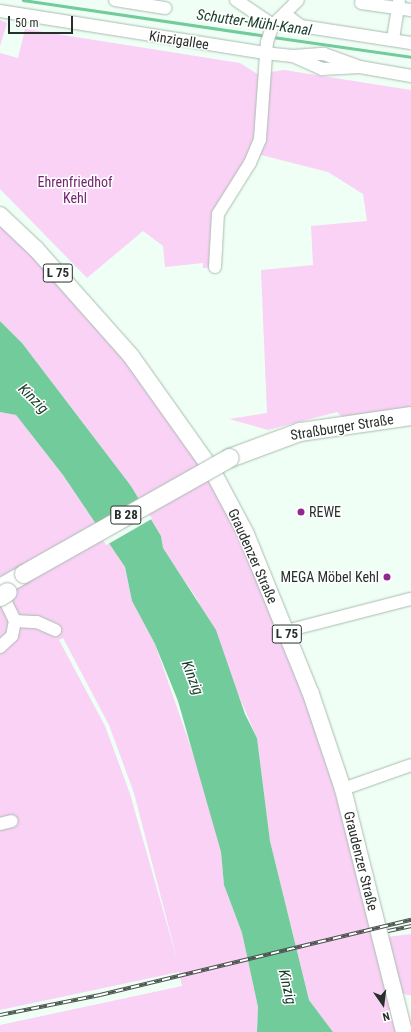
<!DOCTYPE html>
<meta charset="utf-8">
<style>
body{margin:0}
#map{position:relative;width:411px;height:1032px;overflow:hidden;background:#effff5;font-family:"Roboto Condensed",sans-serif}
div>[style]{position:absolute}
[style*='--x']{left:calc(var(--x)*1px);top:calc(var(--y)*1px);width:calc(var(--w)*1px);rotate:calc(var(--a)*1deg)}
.green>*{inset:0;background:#f9d2f6}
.water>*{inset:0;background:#72cb9a}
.pier>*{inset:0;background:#effff5;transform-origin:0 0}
.stream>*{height:2.5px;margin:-1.25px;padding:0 1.25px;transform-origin:1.25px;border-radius:1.25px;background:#72cb9a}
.roads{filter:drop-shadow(0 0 1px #a9bcb0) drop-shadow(0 0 1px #a9bcb0)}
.minor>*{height:12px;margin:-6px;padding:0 6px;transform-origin:6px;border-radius:6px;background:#fff}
.major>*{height:16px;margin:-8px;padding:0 8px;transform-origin:8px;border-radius:8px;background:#fff}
.highway>*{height:18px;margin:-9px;padding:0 9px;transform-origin:9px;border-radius:9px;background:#fff}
.rail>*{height:4px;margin-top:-2px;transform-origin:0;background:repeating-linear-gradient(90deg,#fff 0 8px,#4c554f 0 16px);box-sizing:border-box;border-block:1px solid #4c554f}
.bridges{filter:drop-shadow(0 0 1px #a9bcb0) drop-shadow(0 0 1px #a9bcb0)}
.highway-bridge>*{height:18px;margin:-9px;padding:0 9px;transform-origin:9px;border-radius:9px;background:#fff}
.dots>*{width:11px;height:11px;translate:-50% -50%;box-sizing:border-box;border:2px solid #fff;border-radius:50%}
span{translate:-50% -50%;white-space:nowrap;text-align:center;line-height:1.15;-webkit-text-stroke:3px #fff;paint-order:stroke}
.shield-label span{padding:1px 3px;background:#fff;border:1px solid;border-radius:3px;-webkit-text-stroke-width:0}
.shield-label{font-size:13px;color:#28302b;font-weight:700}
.street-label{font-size:14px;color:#28302b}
.park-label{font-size:14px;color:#71246e}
.poi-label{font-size:14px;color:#28302b}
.left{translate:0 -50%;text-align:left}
.right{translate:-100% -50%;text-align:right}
.water-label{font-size:15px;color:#183e2a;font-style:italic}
.north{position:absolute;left:363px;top:984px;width:40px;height:40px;-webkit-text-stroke:3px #fff;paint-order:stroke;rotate:166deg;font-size:11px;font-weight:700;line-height:16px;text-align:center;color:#28302b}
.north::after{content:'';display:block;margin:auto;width:14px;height:18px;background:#28302b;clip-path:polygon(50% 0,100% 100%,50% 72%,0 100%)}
.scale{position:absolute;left:8px;top:16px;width:65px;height:18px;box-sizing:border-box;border:2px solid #28302b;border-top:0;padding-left:5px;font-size:12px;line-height:14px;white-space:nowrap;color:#28302b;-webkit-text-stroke:3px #fff;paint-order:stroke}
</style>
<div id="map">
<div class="green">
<i style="clip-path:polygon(0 20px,7px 23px,0 46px)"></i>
<i style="clip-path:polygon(25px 29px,240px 63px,257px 74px,284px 70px,411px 90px,411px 408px,344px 419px,337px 412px,268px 430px,229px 419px,267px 413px,261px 270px,313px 265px,311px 226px,367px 221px,363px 194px,328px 172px,261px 155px,221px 217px,215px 267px,203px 268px,203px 263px,165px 267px,163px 246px,143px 231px,87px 278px,0 189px,0 53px,18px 58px)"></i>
<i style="clip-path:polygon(0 222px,112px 341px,197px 454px,240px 536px,295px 662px,330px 773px,398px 1032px,333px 1032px,309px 1000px,270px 841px,257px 738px,197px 599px,162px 548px,161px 536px,131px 486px,22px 343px,0 321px)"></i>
<i style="clip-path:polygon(evenodd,0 412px,16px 415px,63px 475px,125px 567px,132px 601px,155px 644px,198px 768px,221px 852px,224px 885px,242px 933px,258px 1007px,257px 1032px,0 1032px,0 1025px,182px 986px,179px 972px,0 1010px,0 412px,63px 638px,109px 725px,134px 793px,178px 963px,130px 794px,105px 726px,59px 640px,63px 638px)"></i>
<i style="clip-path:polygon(411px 934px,411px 995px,408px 995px,401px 993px,387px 937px)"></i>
</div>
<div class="water">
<i style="clip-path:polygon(0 321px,22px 343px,131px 486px,161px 536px,163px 548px,216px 630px,245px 714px,257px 738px,270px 841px,309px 1000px,333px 1032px,257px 1032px,258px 1007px,242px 933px,224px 885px,221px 852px,178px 701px,155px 644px,132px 601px,125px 567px,63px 475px,16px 415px,0 412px)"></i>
</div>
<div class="pier">
<i style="left:140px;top:498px;width:24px;height:53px;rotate:60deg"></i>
</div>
<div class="stream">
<i style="--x:23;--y:0;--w:246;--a:8.4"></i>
<i style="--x:273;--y:37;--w:139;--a:8.2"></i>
</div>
<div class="roads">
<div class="minor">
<i style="--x:115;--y:0;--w:51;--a:9.1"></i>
<i style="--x:236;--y:0;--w:45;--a:34"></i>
<i style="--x:361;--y:3;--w:50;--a:8"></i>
<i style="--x:0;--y:11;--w:267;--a:9"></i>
<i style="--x:264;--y:53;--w:29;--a:6"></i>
<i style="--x:293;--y:56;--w:31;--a:-4"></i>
<i style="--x:324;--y:54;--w:38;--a:20"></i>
<i style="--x:360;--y:67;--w:52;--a:10"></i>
<i style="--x:278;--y:22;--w:12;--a:-24"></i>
<i style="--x:289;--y:17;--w:15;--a:37"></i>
<i style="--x:301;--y:26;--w:111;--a:8.8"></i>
<i style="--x:393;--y:39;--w:38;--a:-81"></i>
<i style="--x:293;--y:56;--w:32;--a:24"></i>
<i style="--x:322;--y:69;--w:34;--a:-3"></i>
<i style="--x:215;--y:267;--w:53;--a:-86.8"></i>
<i style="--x:218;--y:214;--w:60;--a:-57.9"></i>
<i style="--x:250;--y:163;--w:26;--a:-67"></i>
<i style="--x:260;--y:139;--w:97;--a:-85.9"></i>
<i style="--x:267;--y:42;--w:18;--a:-71"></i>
<i style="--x:273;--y:25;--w:35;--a:-45"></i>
<i style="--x:15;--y:621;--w:22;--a:3"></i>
<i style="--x:37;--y:622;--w:20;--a:24"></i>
<i style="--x:286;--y:631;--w:129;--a:-14.4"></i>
<i style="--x:0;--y:647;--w:16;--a:-43"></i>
<i style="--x:12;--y:636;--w:15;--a:-79"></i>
<i style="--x:15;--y:621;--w:34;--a:-116"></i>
<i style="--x:343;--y:789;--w:72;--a:-19.4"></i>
<i style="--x:0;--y:824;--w:12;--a:-14"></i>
</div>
<div class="major">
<i style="--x:0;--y:215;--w:50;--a:43.4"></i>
<i style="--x:36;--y:249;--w:143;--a:48.4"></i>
<i style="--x:131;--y:356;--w:140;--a:54.6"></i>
<i style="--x:212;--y:470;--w:72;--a:62"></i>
<i style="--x:246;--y:534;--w:173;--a:67.9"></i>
<i style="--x:311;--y:694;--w:100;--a:71.4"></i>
<i style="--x:343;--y:789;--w:251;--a:75.9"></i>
</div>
<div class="highway">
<i style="--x:230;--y:458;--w:75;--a:-20.4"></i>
<i style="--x:300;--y:432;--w:112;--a:-8.2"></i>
<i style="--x:0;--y:588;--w:28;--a:-30"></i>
</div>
</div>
<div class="rail">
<i style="--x:388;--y:931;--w:24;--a:-12"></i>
<i style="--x:0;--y:1015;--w:102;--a:-11.3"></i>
<i style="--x:100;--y:995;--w:320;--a:-13.6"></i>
</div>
<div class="bridges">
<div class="highway-bridge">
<i style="--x:24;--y:574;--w:236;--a:-29.4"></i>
<i style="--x:0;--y:597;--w:9;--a:-32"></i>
</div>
</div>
<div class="dots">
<i style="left:301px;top:512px;background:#90288d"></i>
<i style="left:387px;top:577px;background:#90288d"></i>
</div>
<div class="shield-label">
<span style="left:58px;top:273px">L 75</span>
<span style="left:126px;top:515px">B 28</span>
<span style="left:287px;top:634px">L 75</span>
</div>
<div class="street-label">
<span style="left:179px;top:40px;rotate:9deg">Kinzigallee</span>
<span style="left:342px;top:427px;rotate:-9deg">Straßburger Straße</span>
<span style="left:253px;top:556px;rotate:66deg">Graudenzer Straße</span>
<span style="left:361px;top:861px;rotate:76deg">Graudenzer Straße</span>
</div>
<div class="park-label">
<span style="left:75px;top:190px">Ehrenfriedhof<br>Kehl</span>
</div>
<div class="poi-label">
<span class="left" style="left:309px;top:512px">REWE</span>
<span class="right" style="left:379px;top:577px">MEGA Möbel Kehl</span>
</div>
<div class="water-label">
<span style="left:254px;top:23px;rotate:8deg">Schutter-Mühl-Kanal</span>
<span style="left:33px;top:399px;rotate:45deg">Kinzig</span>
<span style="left:192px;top:678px;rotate:69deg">Kinzig</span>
<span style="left:287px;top:987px;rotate:77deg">Kinzig</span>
</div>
<div class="north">N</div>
<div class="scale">50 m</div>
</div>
